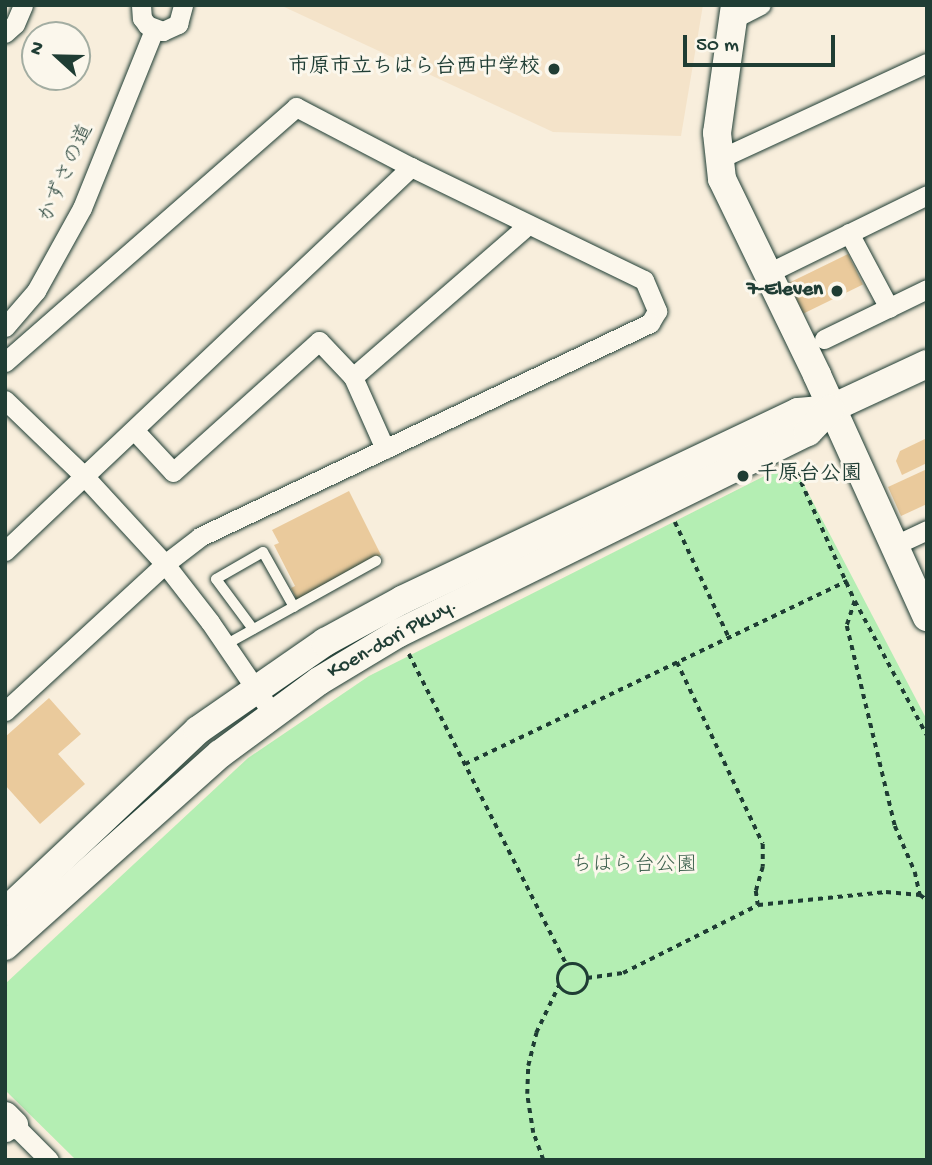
<!DOCTYPE html>
<meta charset="utf-8">
<style>
body{margin:0}
#map{position:relative;width:932px;height:1165px;overflow:hidden;background:#f8eedc;font-family:"Gochi Hand","Klee One",sans-serif}
div>[style]{position:absolute}
[style*='--x']{left:calc(var(--x)*1px);top:calc(var(--y)*1px);width:calc(var(--w)*1px);rotate:calc(var(--a)*1deg)}
.built>*{inset:0;background:#f4e3c9}
.green>*{inset:0;background:#b4eeb3}
.building>*{inset:0;background:#eaca9c;transform-origin:0 0}
.path>*{height:3.5px;margin-top:-1.75px;transform-origin:0;background:repeating-linear-gradient(90deg,#1f3d34 0 5px,transparent 0 10px)}
.path>.ring{margin:-1.75px;padding:0;box-sizing:content-box;background:none;border:3.5px solid #1f3d34;border-radius:50%}
.roads{filter:drop-shadow(0 0 2px #1f3d34) drop-shadow(0 0 2px #1f3d34)}
.lane>*{height:10px;margin:-5px;padding:0 5px;transform-origin:5px;border-radius:5px;background:#fbf7ec}
.street>*{height:19px;margin:-9.5px;padding:0 9.5px;transform-origin:9.5px;border-radius:9.5px;background:#fbf7ec}
.secondary>*{height:28px;margin:-14px;padding:0 14px;transform-origin:14px;border-radius:14px;background:#fbf7ec}
.dots>*{width:19px;height:19px;translate:-50% -50%;box-sizing:border-box;border:4px solid #fbf7ec;border-radius:50%}
span{translate:-50% -50%;white-space:nowrap;text-align:center;line-height:1.15;-webkit-text-stroke:6px #fbf7ec;paint-order:stroke}
.poi-label{font-size:21px;color:#1f3d34;font-weight:700}
.right{translate:-100% -50%;text-align:right}
.left{translate:0 -50%;text-align:left}
.street-label{font-size:21px;color:#1f3d34}
.park-label{font-size:21px;color:#3d604d}
.frame{position:absolute;inset:0;border:7px solid #1f3d34;pointer-events:none}
.north{position:absolute;left:21px;top:21px;width:70px;height:70px;box-sizing:border-box;background:#fbf7ec;border:2px solid #a3ada2;border-radius:50%;rotate:292deg;font-size:19px;font-weight:700;line-height:28px;text-align:center;color:#1f3d34}
.north::after{content:'';display:block;margin:auto;width:24px;height:32px;background:#1f3d34;clip-path:polygon(50% 0,100% 100%,50% 72%,0 100%)}
.scale{position:absolute;left:683px;top:35px;width:152px;height:32px;box-sizing:border-box;border:4px solid #1f3d34;border-top:0;padding-left:9px;font-size:21px;line-height:24px;white-space:nowrap;color:#1f3d34;-webkit-text-stroke:5px #fbf7ec;paint-order:stroke}
</style>
<div id="map">
<div class="built">
<i style="clip-path:polygon(280px 5px,703px 5px,681px 136px,553px 132px)"></i>
</div>
<div class="green">
<i style="clip-path:polygon(792px 462px,927px 720px,927px 1160px,76px 1160px,5px 1090px,5px 984px,248px 758px,369px 676px)"></i>
</div>
<div class="building">
<i style="left:848px;top:254px;width:34px;height:66px;rotate:64deg"></i>
<i style="clip-path:polygon(927px 438px,927px 463px,902px 475px,896px 461px,900px 451px)"></i>
<i style="clip-path:polygon(927px 469px,927px 504px,901px 516px,888px 487px)"></i>
<i style="clip-path:polygon(349px 491px,381px 555px,297px 600px,291px 588px,295px 586px,274px 545px,279px 543px,272px 530px)"></i>
<i style="clip-path:polygon(49px 698px,81px 734px,58px 754px,85px 784px,40px 824px,5px 785px,5px 737px)"></i>
</div>
<div class="path">
<i style="--x:793;--y:464;--w:150;--a:65.7"></i>
<i style="--x:855;--y:601;--w:152;--a:61.8"></i>
<i style="--x:675;--y:522;--w:128;--a:65"></i>
<i style="--x:855;--y:601;--w:26;--a:108"></i>
<i style="--x:847;--y:626;--w:206;--a:76.5"></i>
<i style="--x:895;--y:826;--w:50;--a:66.5"></i>
<i style="--x:915;--y:872;--w:24;--a:78"></i>
<i style="--x:409;--y:654;--w:349;--a:63.1"></i>
<i style="--x:677;--y:662;--w:201;--a:64.7"></i>
<i style="--x:763;--y:844;--w:23;--a:90"></i>
<i style="--x:763;--y:867;--w:25;--a:106"></i>
<i style="--x:756;--y:891;--w:14;--a:82"></i>
<i style="--x:465;--y:764;--w:424;--a:-25.6"></i>
<i class="ring" style="left:558px;top:964px;width:26.5px;height:26.5px"></i>
<i style="--x:587;--y:978;--w:36;--a:-8"></i>
<i style="--x:623;--y:973;--w:151;--a:-26.7"></i>
<i style="--x:758;--y:905;--w:129;--a:-5.8"></i>
<i style="--x:886;--y:892;--w:34;--a:5"></i>
<i style="--x:920;--y:895;--w:9;--a:36"></i>
<i style="--x:543;--y:1160;--w:29;--a:-110"></i>
<i style="--x:533;--y:1133;--w:39;--a:-99"></i>
<i style="--x:527;--y:1094;--w:28;--a:-88"></i>
<i style="--x:528;--y:1066;--w:34;--a:-76"></i>
<i style="--x:536;--y:1033;--w:53;--a:-64.4"></i>
</div>
<div class="roads">
<div class="lane">
<i style="--x:253;--y:629;--w:62;--a:-126.5"></i>
<i style="--x:216;--y:579;--w:54;--a:-29.9"></i>
<i style="--x:263;--y:552;--w:63;--a:60.6"></i>
<i style="--x:225;--y:645;--w:173;--a:-29.1"></i>
</div>
<div class="street">
<i style="--x:141;--y:5;--w:13;--a:86"></i>
<i style="--x:142;--y:18;--w:9;--a:54"></i>
<i style="--x:147;--y:25;--w:17;--a:21"></i>
<i style="--x:163;--y:31;--w:17;--a:-25"></i>
<i style="--x:178;--y:24;--w:20;--a:-75"></i>
<i style="--x:733;--y:19;--w:31;--a:-27"></i>
<i style="--x:5;--y:33;--w:13;--a:-42"></i>
<i style="--x:15;--y:24;--w:21;--a:-67"></i>
<i style="--x:719;--y:159;--w:229;--a:-24.8"></i>
<i style="--x:849;--y:233;--w:85;--a:61.9"></i>
<i style="--x:766;--y:274;--w:179;--a:-26.1"></i>
<i style="--x:5;--y:327;--w:48;--a:-49.3"></i>
<i style="--x:36;--y:291;--w:95;--a:-61"></i>
<i style="--x:82;--y:208;--w:192;--a:-68"></i>
<i style="--x:824;--y:339;--w:114;--a:-25.9"></i>
<i style="--x:5;--y:362;--w:387;--a:-41.2"></i>
<i style="--x:296;--y:107;--w:130;--a:27.6"></i>
<i style="--x:411;--y:167;--w:259;--a:25.9"></i>
<i style="--x:644;--y:280;--w:34;--a:67"></i>
<i style="--x:657;--y:311;--w:14;--a:120"></i>
<i style="--x:650;--y:323;--w:498;--a:154.6"></i>
<i style="--x:200;--y:537;--w:44;--a:142.4"></i>
<i style="--x:165;--y:564;--w:217;--a:137.4"></i>
<i style="--x:353;--y:377;--w:232;--a:-41"></i>
<i style="--x:5;--y:400;--w:111;--a:43.9"></i>
<i style="--x:85;--y:477;--w:118;--a:47.4"></i>
<i style="--x:165;--y:564;--w:73;--a:52.2"></i>
<i style="--x:210;--y:622;--w:110;--a:55.7"></i>
<i style="--x:134;--y:430;--w:57;--a:47.1"></i>
<i style="--x:173;--y:472;--w:196;--a:-41.9"></i>
<i style="--x:319;--y:341;--w:50;--a:46.6"></i>
<i style="--x:353;--y:377;--w:79;--a:66"></i>
<i style="--x:893;--y:546;--w:38;--a:-25"></i>
<i style="--x:5;--y:551;--w:559;--a:-43.4"></i>
<i style="--x:6;--y:1132;--w:11;--a:-41"></i>
<i style="--x:14;--y:1125;--w:49;--a:45"></i>
</div>
<div class="secondary">
<i style="--x:735;--y:5;--w:129;--a:98"></i>
<i style="--x:717;--y:133;--w:46;--a:83.8"></i>
<i style="--x:722;--y:179;--w:218;--a:64.1"></i>
<i style="--x:817;--y:375;--w:266;--a:65.6"></i>
<i style="--x:5;--y:912;--w:265;--a:-43.3"></i>
<i style="--x:198;--y:730;--w:155;--a:-34.7"></i>
<i style="--x:325;--y:642;--w:88;--a:-28.6"></i>
<i style="--x:402;--y:600;--w:438;--a:-25.4"></i>
<i style="--x:798;--y:412;--w:32;--a:-5"></i>
<i style="--x:830;--y:409;--w:107;--a:-24.9"></i>
<i style="--x:5;--y:946;--w:288;--a:-41.8"></i>
<i style="--x:220;--y:754;--w:123;--a:-36.4"></i>
<i style="--x:319;--y:681;--w:93;--a:-31"></i>
<i style="--x:399;--y:633;--w:456;--a:-26.2"></i>
<i style="--x:808;--y:432;--w:32;--a:-46"></i>
<i style="--x:5;--y:1116;--w:13;--a:45"></i>
</div>
</div>
<div class="dots">
<i style="left:554px;top:69px;background:#1f3d34"></i>
<i style="left:837px;top:291px;background:#1f3d34"></i>
<i style="left:743px;top:476px;background:#1f3d34"></i>
</div>
<div class="poi-label">
<span class="right" style="left:540px;top:69px">市原市立ちはら台西中学校</span>
<span class="right" style="left:823px;top:291px">7-Eleven</span>
<span class="left" style="left:757px;top:476px">千原台公園</span>
</div>
<div class="street-label">
<span style="left:68px;top:174px;rotate:-66deg">かずさの道</span>
<span style="left:393px;top:640px;rotate:-29deg">Koen-dori Pkwy.</span>
</div>
<div class="park-label">
<span style="left:634px;top:867px">ちはら台公園</span>
</div>
<div class="frame"></div>
<div class="north">N</div>
<div class="scale">50 m</div>
</div>
